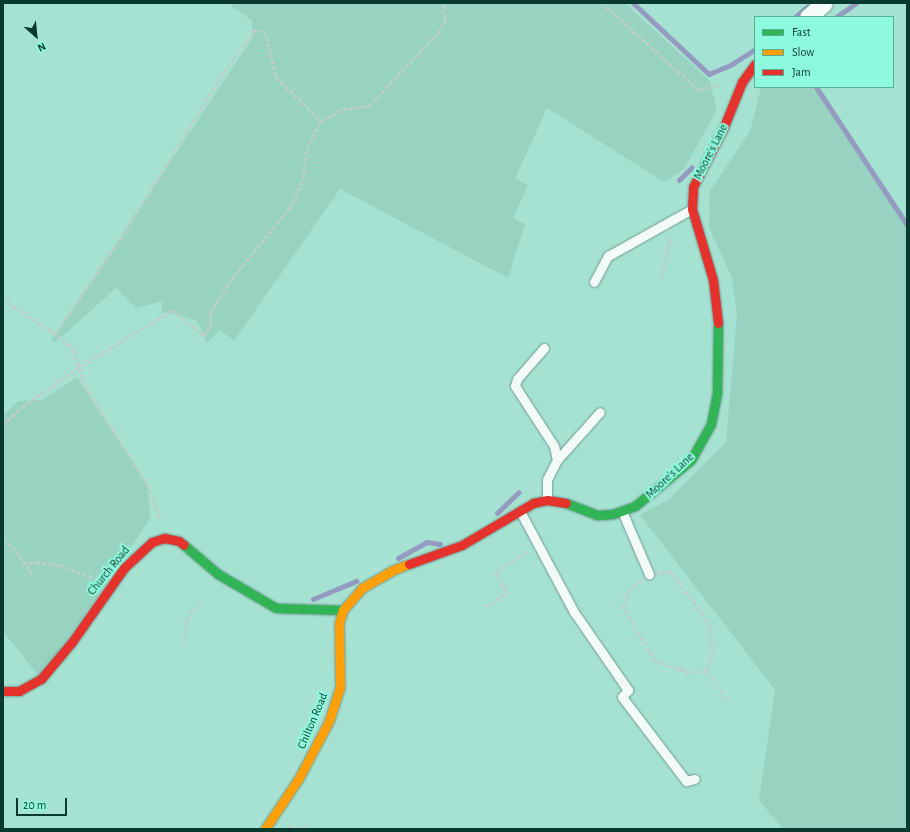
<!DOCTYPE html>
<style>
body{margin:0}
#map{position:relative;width:910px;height:832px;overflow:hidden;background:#a6e2d2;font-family:"Alegreya Sans",sans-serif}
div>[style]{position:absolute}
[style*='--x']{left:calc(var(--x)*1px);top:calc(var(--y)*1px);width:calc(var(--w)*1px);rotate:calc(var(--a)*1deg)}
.green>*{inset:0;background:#98d3c2}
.stream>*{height:5px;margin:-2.5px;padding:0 2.5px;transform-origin:2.5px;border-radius:2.5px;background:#939bc1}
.path>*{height:2.5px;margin-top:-1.25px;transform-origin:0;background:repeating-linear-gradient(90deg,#bccfca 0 4px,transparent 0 6px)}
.roads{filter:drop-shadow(0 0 1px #719c91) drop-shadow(0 0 1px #719c91)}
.lane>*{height:9px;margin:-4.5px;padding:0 4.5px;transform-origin:4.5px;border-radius:4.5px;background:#f2fbf8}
.street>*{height:17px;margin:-8.5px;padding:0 8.5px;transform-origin:8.5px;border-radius:8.5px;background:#f2fbf8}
.fast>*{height:9px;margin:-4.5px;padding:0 4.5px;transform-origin:4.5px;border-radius:4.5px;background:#30b455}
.slow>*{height:9px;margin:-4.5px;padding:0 4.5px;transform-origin:4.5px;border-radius:4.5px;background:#ff9f0a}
.jam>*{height:9px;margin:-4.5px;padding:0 4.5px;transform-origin:4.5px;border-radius:4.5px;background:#e5322d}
span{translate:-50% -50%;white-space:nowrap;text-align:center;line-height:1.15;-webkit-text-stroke:4px #8efadd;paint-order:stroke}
.street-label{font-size:12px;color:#083a2f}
.frame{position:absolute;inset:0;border:4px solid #083a2f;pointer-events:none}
.legend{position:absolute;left:754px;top:16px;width:140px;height:72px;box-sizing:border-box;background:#8efadd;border:1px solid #58ad97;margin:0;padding:5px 7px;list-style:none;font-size:12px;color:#083a2f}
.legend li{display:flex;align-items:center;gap:8px;height:20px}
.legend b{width:20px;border:1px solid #58ad97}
.north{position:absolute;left:16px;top:16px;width:40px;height:40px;-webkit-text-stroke:3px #8efadd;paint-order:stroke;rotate:153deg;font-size:11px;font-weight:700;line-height:16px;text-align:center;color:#083a2f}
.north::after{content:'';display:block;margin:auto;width:14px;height:18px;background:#083a2f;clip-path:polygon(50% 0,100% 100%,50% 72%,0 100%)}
.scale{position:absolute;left:16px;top:798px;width:51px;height:18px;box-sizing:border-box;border:2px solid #083a2f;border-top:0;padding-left:5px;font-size:12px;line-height:14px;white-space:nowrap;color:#083a2f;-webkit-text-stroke:3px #8efadd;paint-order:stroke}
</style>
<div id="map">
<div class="green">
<i style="clip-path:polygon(228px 3px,625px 3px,710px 81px,717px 110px,684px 169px,664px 182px,547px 108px,515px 179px,528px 185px,513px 218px,525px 224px,508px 278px,340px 189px,234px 341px,220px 330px,207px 343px,197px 321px,175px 314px,161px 313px,163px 301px,136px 308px,116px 288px,56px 342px,51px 341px,252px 38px,252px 21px)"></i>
<i style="clip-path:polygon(761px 87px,816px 87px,907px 225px,907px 829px,783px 829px,759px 800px,775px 690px,640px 515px,668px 500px,726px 442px,737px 315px,732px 278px,709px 227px,710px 191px,750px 131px)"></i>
<i style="clip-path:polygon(77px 377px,148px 485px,150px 519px,41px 679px,3px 631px,3px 416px,18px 401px,42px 400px)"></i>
</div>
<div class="stream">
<i style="--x:633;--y:3;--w:104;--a:43.1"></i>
<i style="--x:709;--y:74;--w:25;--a:-23"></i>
<i style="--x:732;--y:64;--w:27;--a:-33"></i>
<i style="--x:795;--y:17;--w:16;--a:-40"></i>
<i style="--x:836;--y:17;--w:24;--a:-35"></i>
<i style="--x:816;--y:87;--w:165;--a:56.6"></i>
<i style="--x:679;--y:180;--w:18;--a:-45"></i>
<i style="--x:497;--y:513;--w:30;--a:-44"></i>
<i style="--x:398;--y:558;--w:33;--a:-29"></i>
<i style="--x:427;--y:542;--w:13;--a:9"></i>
<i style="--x:313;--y:599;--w:47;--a:-22.7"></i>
</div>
<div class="path">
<i style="--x:602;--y:3;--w:130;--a:41.9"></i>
<i style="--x:699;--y:90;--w:22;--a:-13"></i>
<i style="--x:661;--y:279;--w:44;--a:-78.2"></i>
<i style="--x:3;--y:299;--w:72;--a:33.7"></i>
<i style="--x:63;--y:339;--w:16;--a:47"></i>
<i style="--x:74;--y:351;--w:38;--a:72"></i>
<i style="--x:86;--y:387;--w:116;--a:57.7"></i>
<i style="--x:148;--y:485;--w:37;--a:71"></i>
<i style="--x:55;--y:334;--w:115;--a:-55.6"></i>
<i style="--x:120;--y:239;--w:197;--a:-58.1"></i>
<i style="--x:224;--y:72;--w:50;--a:-54.7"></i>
<i style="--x:253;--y:31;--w:12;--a:0"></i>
<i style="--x:265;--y:31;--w:49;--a:75.7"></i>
<i style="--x:277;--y:78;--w:62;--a:44.3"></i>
<i style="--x:3;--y:425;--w:26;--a:-43"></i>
<i style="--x:22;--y:407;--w:81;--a:-34.5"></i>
<i style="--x:89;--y:361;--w:98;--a:-31.3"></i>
<i style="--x:173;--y:310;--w:40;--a:40"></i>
<i style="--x:204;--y:336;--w:14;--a:-60"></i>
<i style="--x:211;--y:324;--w:11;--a:-95"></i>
<i style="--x:210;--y:313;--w:39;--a:-58"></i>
<i style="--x:231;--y:280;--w:94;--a:-51.1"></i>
<i style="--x:290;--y:207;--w:31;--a:-65"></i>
<i style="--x:303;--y:179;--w:31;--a:-83"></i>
<i style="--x:307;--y:148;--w:30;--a:-63"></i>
<i style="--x:321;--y:121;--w:25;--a:-29"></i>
<i style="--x:343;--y:109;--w:26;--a:-7"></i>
<i style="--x:369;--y:106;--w:100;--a:-46.6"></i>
<i style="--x:438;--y:33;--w:15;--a:-62"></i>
<i style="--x:445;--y:20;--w:12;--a:-104"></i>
<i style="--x:442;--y:8;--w:7;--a:-45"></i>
<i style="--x:3;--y:539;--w:18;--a:43"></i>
<i style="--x:16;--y:551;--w:29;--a:55"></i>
<i style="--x:23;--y:563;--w:13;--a:-4"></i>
<i style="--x:36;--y:562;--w:24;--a:7"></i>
<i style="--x:60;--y:565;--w:36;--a:21"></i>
<i style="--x:671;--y:572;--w:51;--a:52.9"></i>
<i style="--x:702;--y:613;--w:17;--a:62"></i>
<i style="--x:710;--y:628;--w:21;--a:82"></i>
<i style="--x:713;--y:649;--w:23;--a:105"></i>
<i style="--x:707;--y:671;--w:18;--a:174"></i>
<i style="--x:689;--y:673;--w:36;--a:-161"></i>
<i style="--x:655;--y:661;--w:63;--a:-120.7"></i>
<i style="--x:623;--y:607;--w:18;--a:-71"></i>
<i style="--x:629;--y:590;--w:26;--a:-39"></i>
<i style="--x:649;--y:574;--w:22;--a:-5"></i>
<i style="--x:486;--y:607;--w:26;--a:-36"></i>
<i style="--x:507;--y:592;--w:23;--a:-121"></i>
<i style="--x:495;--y:572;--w:39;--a:-32"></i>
<i style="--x:183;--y:643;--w:24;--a:-81"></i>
<i style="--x:187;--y:619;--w:12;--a:-55"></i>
<i style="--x:194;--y:609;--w:9;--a:-32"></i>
<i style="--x:707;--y:671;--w:37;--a:54"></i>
<i style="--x:289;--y:826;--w:8;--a:23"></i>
<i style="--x:300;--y:829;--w:9;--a:-27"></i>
</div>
<div class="roads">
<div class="lane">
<i style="--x:594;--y:282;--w:30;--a:-62"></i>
<i style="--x:608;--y:256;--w:96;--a:-29.2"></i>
<i style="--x:544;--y:348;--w:41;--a:131.1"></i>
<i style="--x:517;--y:379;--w:7;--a:106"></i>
<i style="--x:515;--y:386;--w:72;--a:57"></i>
<i style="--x:554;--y:446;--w:14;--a:78"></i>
<i style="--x:557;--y:460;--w:22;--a:117"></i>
<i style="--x:547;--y:480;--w:20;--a:90"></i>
<i style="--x:557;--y:460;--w:64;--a:-48.1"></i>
<i style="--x:520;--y:511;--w:115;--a:61.9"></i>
<i style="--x:574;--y:612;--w:95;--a:55.3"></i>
<i style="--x:628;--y:690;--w:9;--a:131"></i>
<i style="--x:622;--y:697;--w:106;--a:52.7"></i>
<i style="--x:686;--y:781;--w:9;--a:-13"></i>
<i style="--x:622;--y:511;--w:69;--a:66.8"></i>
</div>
<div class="street">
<i style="--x:808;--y:17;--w:21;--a:-41"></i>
</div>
<div class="fast">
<i style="--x:566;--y:503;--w:34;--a:21"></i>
<i style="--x:598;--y:515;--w:15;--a:-4"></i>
<i style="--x:613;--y:514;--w:23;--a:-20"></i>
<i style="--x:635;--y:506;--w:72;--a:-39.4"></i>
<i style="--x:691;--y:460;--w:41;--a:-60.9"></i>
<i style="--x:711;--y:424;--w:32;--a:-79"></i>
<i style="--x:717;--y:393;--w:70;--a:-89.2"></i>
<i style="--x:184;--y:545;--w:45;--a:40.5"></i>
<i style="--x:218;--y:574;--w:67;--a:30.4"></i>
<i style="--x:276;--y:608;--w:67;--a:1.7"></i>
</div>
<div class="slow">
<i style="--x:265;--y:829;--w:61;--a:-56.3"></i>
<i style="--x:299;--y:778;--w:64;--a:-62.2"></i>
<i style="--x:329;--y:721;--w:36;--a:-72"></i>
<i style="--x:340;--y:687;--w:64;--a:-90.9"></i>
<i style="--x:339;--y:623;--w:14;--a:-73"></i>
<i style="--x:343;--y:610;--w:29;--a:-49"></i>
<i style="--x:362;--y:588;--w:36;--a:-30"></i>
<i style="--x:393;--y:570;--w:17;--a:-21"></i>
</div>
<div class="jam">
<i style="--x:718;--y:323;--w:43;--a:-96.6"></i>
<i style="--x:713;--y:280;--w:74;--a:-106.5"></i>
<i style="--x:692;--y:209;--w:22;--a:-87"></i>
<i style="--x:693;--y:187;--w:65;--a:-62.7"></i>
<i style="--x:723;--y:129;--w:51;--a:-68"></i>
<i style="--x:742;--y:82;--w:22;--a:-54"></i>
<i style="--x:409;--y:564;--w:56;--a:-19.7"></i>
<i style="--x:462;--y:545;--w:82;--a:-30.6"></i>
<i style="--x:533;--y:503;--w:14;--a:-12"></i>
<i style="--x:547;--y:500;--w:19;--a:9"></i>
<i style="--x:3;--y:691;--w:16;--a:0"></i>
<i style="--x:19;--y:691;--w:25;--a:-29"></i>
<i style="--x:41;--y:679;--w:48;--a:-50"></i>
<i style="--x:72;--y:642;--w:90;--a:-54.9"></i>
<i style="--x:124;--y:568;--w:38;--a:-43"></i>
<i style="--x:152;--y:542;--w:13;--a:-18"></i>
<i style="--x:164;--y:538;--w:15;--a:11"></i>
<i style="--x:179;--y:541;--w:6;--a:39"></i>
</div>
</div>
<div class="street-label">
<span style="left:711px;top:152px;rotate:-63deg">Moore's Lane</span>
<span style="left:670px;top:476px;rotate:-43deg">Moore's Lane</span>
<span style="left:109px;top:571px;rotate:-51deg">Church Road</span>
<span style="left:313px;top:721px;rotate:-67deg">Chilton Road</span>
</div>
<div class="frame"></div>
<ul class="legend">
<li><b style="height:5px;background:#30b455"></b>Fast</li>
<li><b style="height:5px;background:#ff9f0a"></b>Slow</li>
<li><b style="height:5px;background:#e5322d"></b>Jam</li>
</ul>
<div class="north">N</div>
<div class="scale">20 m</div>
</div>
